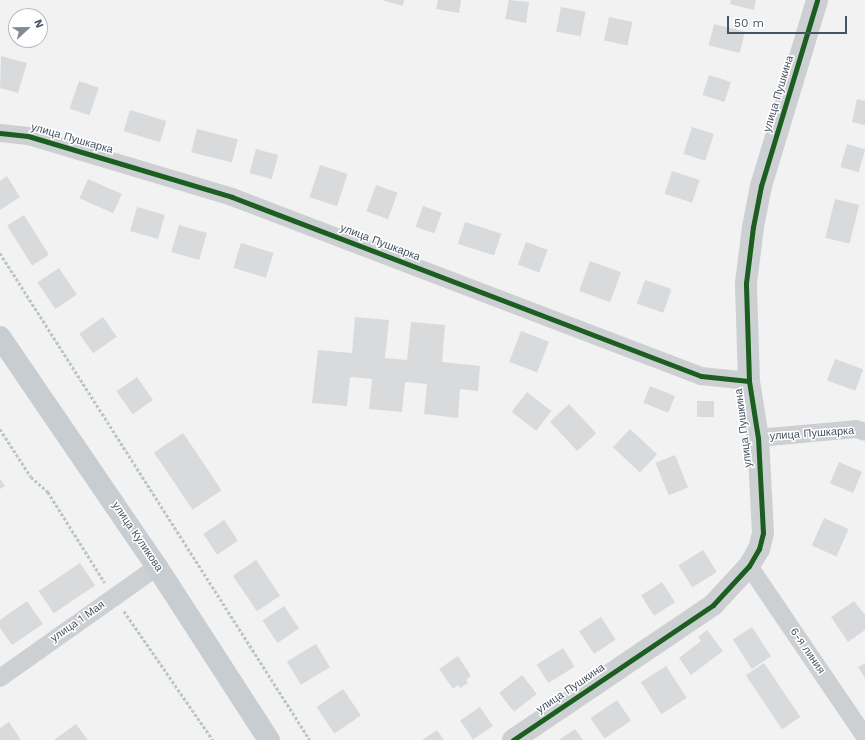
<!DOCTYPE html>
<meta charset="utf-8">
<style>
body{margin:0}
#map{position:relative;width:865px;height:740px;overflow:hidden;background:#f2f2f2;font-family:"Work Sans",sans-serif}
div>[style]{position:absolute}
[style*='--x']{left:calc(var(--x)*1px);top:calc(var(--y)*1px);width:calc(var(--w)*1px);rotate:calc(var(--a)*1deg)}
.building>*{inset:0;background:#d9dadc;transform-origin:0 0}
.path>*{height:2.5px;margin-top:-1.25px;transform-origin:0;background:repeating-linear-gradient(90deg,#b9c8c3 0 3px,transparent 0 5px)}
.minor>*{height:18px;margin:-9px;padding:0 9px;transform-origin:9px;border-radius:9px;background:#cdd0d3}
.tertiary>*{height:22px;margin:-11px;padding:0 11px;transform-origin:11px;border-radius:11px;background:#cdd0d3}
.primary>*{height:22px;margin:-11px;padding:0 11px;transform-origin:11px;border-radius:11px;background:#c8cdd1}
.cycleway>*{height:5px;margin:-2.5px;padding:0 2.5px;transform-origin:2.5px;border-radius:2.5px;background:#1b5e20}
span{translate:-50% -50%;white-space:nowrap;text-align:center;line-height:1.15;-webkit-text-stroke:3px #fff;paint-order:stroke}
.street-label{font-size:11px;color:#465361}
.north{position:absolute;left:8px;top:8px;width:40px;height:40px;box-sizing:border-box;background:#fff;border:1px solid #b5bac0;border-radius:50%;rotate:68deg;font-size:11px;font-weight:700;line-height:16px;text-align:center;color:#465361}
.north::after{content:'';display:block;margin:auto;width:14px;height:18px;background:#828b94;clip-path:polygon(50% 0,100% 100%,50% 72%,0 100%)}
.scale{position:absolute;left:727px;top:16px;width:120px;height:18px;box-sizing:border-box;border:2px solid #465361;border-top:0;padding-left:5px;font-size:12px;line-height:14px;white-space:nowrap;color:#465361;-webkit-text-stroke:3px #fff;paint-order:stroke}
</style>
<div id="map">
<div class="building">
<i style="clip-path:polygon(382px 0,404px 0,403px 6px)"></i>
<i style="clip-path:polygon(438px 0,461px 0,459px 13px,436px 9px)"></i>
<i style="clip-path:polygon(509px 0,529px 2px,526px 23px,505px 19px)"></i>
<i style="clip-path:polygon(731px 0,756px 0,754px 10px,730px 4px)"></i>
<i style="left:561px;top:7px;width:25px;height:25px;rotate:11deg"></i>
<i style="left:609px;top:17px;width:24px;height:24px;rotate:12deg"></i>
<i style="left:714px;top:24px;width:32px;height:22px;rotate:14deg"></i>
<i style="clip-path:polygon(1px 56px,27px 63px,18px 93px,0 88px)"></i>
<i style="left:709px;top:75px;width:23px;height:21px;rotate:18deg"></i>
<i style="left:79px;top:81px;width:21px;height:29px;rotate:19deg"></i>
<i style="clip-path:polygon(857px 99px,865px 101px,865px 125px,852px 122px)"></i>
<i style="left:130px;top:110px;width:38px;height:22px;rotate:17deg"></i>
<i style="left:692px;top:127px;width:23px;height:28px;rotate:18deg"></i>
<i style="left:197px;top:129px;width:42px;height:24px;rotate:14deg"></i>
<i style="left:847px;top:144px;width:19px;height:24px;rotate:16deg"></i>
<i style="left:256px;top:149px;width:23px;height:25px;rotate:15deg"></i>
<i style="left:320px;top:165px;width:29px;height:34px;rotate:18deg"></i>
<i style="left:672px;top:171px;width:29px;height:24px;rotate:18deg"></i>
<i style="clip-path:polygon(7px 176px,20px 197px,0 210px,0 181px)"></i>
<i style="left:88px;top:179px;width:37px;height:21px;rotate:24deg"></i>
<i style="left:376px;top:185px;width:23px;height:28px;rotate:20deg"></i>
<i style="left:835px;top:199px;width:25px;height:40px;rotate:14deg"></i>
<i style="left:423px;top:206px;width:20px;height:22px;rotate:20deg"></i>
<i style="left:137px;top:207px;width:29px;height:25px;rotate:16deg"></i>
<i style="left:24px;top:215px;width:47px;height:20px;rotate:58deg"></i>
<i style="left:465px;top:222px;width:38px;height:23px;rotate:18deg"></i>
<i style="left:179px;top:225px;width:29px;height:28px;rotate:16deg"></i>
<i style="left:526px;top:242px;width:23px;height:24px;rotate:20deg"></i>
<i style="left:241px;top:243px;width:34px;height:26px;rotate:17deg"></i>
<i style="left:590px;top:261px;width:33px;height:32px;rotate:20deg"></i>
<i style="left:59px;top:268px;width:32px;height:26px;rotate:56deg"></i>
<i style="left:645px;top:280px;width:28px;height:25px;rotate:19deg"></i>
<i style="left:103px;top:317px;width:24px;height:29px;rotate:55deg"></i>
<i style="clip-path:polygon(355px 317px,389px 320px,385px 358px,407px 360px,411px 322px,445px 325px,442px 362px,480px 366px,478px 391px,460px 389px,458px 418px,424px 414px,427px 384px,405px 382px,402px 412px,369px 409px,372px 379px,350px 377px,347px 406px,312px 403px,318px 350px,352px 353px)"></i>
<i style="left:521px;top:331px;width:30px;height:33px;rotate:21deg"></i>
<i style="left:835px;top:359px;width:30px;height:23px;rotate:20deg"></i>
<i style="left:137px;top:377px;width:28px;height:25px;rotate:55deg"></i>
<i style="left:650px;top:386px;width:27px;height:18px;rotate:22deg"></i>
<i style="left:527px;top:392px;width:31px;height:25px;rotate:38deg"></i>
<i style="left:714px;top:401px;width:16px;height:17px;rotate:90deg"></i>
<i style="left:569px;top:404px;width:40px;height:26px;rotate:47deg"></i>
<i style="left:630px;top:429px;width:37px;height:25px;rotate:43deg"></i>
<i style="left:183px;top:433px;width:69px;height:35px;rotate:56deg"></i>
<i style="left:675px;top:455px;width:35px;height:21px;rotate:68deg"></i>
<i style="left:839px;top:462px;width:25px;height:23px;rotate:23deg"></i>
<i style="clip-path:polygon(0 479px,5px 486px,0 489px)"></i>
<i style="left:824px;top:518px;width:27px;height:30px;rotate:24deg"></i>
<i style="left:224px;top:520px;width:25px;height:25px;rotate:56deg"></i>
<i style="left:703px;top:550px;width:26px;height:29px;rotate:58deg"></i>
<i style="left:256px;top:560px;width:43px;height:28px;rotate:56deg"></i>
<i style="left:80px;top:563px;width:27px;height:50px;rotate:56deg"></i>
<i style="left:662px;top:582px;width:24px;height:25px;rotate:57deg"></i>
<i style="clip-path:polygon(27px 601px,43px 624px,12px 645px,0 628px,0 620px)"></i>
<i style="clip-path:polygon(854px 601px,865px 615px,865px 630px,848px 642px,831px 617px)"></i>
<i style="left:284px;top:606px;width:27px;height:26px;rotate:56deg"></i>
<i style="left:601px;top:617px;width:27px;height:26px;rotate:57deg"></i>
<i style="left:752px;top:627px;width:35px;height:23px;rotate:57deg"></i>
<i style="clip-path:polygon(707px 630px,723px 651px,691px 675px,679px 658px,701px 641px,698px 637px)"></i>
<i style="left:316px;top:644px;width:27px;height:34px;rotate:59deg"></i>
<i style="left:563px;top:648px;width:22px;height:31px;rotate:58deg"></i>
<i style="clip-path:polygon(458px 656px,471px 676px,466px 680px,468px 683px,460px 688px,458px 685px,453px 689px,439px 669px)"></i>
<i style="left:764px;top:663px;width:65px;height:22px;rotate:56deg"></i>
<i style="clip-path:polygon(865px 663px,865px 678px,858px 667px)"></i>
<i style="left:666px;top:666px;width:38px;height:30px;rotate:57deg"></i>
<i style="left:522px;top:675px;width:24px;height:29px;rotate:52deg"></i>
<i style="left:343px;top:689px;width:32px;height:32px;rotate:56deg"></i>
<i style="left:617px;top:700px;width:25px;height:32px;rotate:56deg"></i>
<i style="left:480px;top:707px;width:23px;height:24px;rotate:56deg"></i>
<i style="clip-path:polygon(9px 722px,21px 740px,0 740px,0 728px)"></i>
<i style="clip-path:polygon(76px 724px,88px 740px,54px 740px)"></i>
<i style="clip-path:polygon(575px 729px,583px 740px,559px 740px)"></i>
<i style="clip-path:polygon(437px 730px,444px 740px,422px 740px)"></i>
</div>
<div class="path">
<i style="--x:0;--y:253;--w:577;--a:57.52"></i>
<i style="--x:0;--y:429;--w:57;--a:57.1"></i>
<i style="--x:31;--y:477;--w:23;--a:41"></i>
<i style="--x:48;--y:492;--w:107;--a:57.9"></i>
<i style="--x:124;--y:611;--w:157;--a:55.4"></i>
</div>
<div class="minor">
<i style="--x:0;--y:133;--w:28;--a:6"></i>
<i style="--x:28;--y:136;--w:213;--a:16.6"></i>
<i style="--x:232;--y:197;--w:502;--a:20.89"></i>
<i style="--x:701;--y:376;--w:48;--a:5.9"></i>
<i style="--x:758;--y:438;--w:98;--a:-5.2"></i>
<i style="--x:856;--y:429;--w:9;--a:18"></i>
<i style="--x:749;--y:566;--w:207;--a:55.8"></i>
<i style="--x:0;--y:678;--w:192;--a:-35.3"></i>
</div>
<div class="tertiary">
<i style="--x:513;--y:740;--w:241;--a:-34"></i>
<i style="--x:713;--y:605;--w:53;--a:-47.3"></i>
<i style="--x:749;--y:566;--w:20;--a:-60"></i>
<i style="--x:759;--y:549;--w:16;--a:-76"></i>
<i style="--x:763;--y:533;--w:95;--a:-93"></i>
<i style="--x:758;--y:438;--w:58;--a:-99"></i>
<i style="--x:749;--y:381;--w:98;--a:-91.8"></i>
<i style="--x:746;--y:283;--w:56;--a:-82.9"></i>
<i style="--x:753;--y:227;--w:42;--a:-79"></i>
<i style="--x:761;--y:186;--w:194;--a:-73.2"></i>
</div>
<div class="primary">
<i style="--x:0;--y:337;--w:278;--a:55.7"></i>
<i style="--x:157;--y:567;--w:206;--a:57.1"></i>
</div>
<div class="cycleway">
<i style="--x:0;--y:133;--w:28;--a:6"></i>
<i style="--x:28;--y:136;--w:213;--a:16.6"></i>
<i style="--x:232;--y:197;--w:502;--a:20.89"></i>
<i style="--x:701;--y:376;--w:48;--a:5.9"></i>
<i style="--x:513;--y:740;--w:241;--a:-34"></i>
<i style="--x:713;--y:605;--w:53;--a:-47.3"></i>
<i style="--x:749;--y:566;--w:20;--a:-60"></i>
<i style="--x:759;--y:549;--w:16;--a:-76"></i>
<i style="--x:763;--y:533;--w:95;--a:-93"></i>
<i style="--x:758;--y:438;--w:58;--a:-99"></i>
<i style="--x:749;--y:381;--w:98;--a:-91.8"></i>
<i style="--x:746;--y:283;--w:56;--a:-82.9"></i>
<i style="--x:753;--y:227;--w:42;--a:-79"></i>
<i style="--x:761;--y:186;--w:194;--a:-73.2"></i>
</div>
<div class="street-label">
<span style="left:779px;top:94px;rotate:-73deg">улица Пушкина</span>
<span style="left:72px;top:139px;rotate:16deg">улица Пушкарка</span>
<span style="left:380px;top:243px;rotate:21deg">улица Пушкарка</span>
<span style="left:744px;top:428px;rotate:-97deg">улица Пушкина</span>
<span style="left:812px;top:434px;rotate:-4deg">улица Пушкарка</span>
<span style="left:137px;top:537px;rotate:56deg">улица Куликова</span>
<span style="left:78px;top:622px;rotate:-35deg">улица 1 Мая</span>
<span style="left:807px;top:651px;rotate:56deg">6-я линия</span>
<span style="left:571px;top:689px;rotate:-34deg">улица Пушкина</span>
</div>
<div class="north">N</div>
<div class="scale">50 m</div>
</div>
